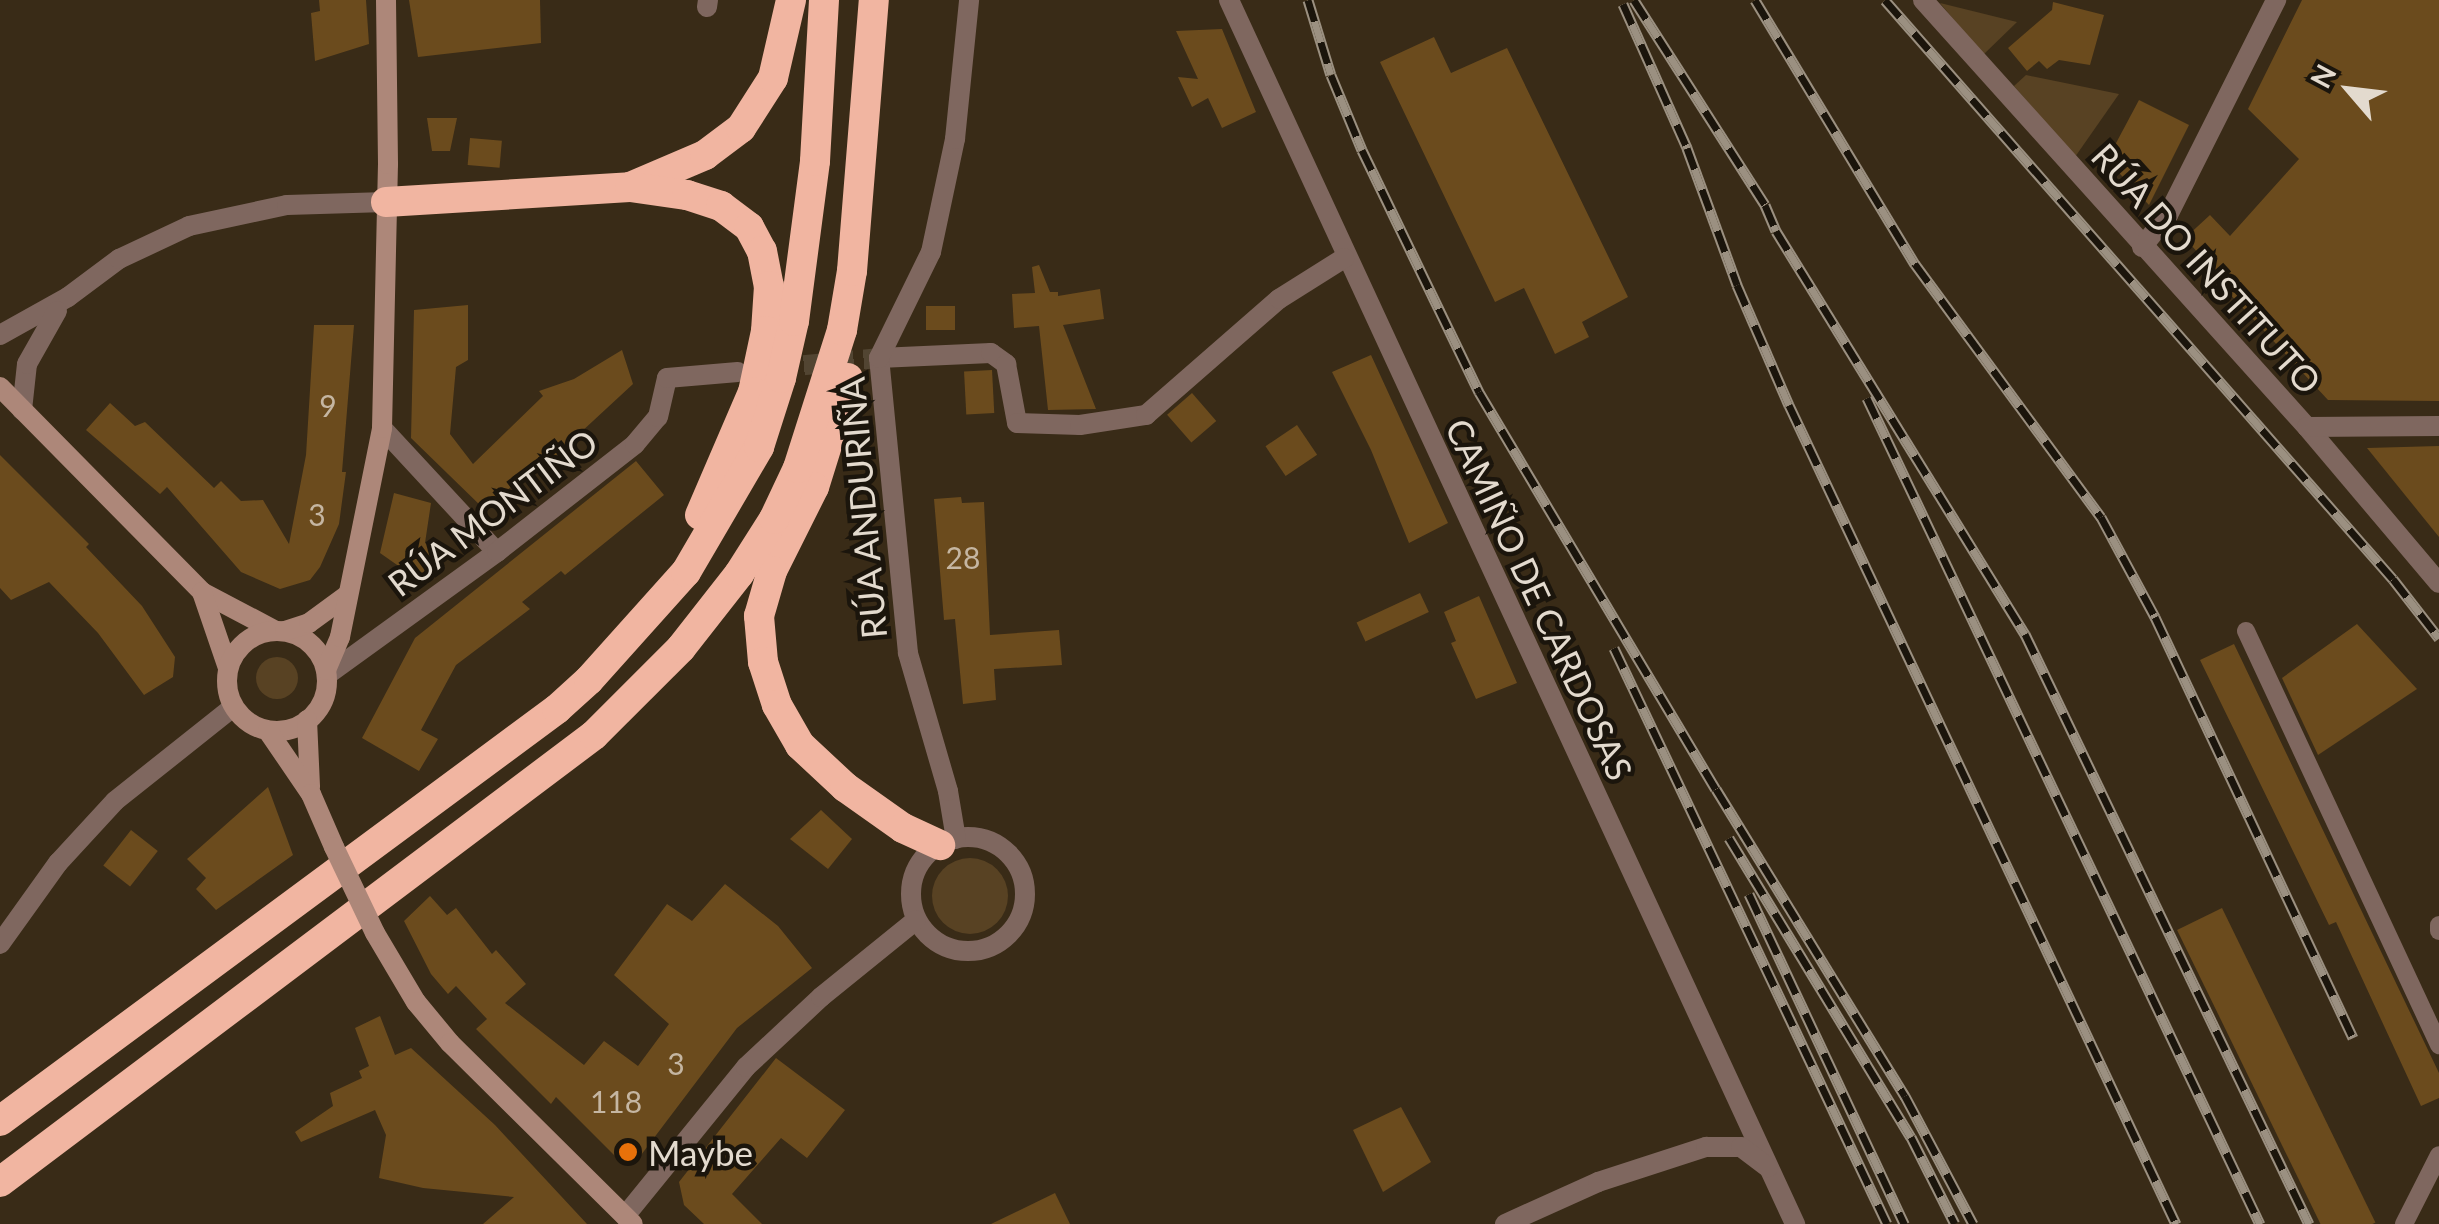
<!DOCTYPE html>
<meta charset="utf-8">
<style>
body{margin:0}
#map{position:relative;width:2439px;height:1224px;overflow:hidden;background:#392b17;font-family:Lato,sans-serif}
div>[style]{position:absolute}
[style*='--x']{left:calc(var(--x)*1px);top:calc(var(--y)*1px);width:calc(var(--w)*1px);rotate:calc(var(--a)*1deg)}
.green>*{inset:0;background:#584223}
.round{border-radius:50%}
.building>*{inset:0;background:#6b4b1d;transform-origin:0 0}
.street-tunnel>*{height:20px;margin-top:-10px;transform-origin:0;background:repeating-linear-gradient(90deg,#524532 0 20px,transparent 0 30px)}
.lane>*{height:18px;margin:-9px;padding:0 9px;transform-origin:9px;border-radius:9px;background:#7f675f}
.street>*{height:20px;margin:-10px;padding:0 10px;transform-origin:10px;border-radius:10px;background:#7f675f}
.street>.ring{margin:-10px;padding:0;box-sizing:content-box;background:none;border:20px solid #7f675f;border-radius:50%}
.secondary>*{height:20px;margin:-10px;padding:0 10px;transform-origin:10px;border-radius:10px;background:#ad8779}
.secondary>.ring{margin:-10px;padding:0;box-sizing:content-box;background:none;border:20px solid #ad8779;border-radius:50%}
.highway>*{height:30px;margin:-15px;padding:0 15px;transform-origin:15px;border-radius:15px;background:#f1b5a1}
.rail>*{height:11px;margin-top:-5.5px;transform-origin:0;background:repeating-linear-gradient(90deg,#1b150c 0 22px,#9b9081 0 44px);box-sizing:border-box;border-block:2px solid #9b9081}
.secondary-bridge>*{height:20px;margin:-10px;padding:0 10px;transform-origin:10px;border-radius:10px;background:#ad8779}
.dots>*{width:28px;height:28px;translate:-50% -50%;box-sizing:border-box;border:5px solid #1b150c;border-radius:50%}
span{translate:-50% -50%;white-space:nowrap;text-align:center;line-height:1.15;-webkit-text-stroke:9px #1b150c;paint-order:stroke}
.number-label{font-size:30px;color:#c5b6a2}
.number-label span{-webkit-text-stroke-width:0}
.street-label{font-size:35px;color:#e3dace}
.poi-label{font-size:35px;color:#e3dace}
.left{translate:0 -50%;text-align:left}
.north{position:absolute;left:2299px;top:40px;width:100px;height:100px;-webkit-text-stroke:8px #1b150c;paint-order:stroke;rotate:298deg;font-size:28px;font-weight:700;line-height:40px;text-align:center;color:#e3dace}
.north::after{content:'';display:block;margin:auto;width:35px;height:45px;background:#e3dace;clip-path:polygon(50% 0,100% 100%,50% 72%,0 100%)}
</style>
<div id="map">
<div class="green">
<i style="clip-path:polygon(1940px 3px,2017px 22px,1983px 55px)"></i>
<i style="clip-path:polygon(2026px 75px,2119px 94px,2075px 157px,2014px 86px)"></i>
<i class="round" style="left:256px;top:657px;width:42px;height:42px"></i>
<i class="round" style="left:932px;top:858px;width:76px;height:76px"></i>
</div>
<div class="building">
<i style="clip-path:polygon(319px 0,366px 0,369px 44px,315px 61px,311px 13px,320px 11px)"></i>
<i style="clip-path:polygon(409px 0,540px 0,541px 43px,418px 57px)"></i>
<i style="clip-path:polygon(2302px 0,2439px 0,2439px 401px,2328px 400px,2202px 264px,2205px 261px,2185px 238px,2210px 215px,2230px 236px,2299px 159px,2248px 109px)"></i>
<i style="clip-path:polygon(2053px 2px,2104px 15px,2090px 65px,2059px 60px,2047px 69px,2039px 61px,2027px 71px,2008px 48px,2052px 10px)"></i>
<i style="clip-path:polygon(1222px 29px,1256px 112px,1222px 128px,1208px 98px,1192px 107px,1178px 77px,1198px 79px,1176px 31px)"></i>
<i style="clip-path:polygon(1434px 37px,1451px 73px,1507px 48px,1628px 297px,1582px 322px,1589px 337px,1555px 354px,1524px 288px,1495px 302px,1380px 62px)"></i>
<i style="clip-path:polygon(2139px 100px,2189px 125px,2149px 205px,2107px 160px)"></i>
<i style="clip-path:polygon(427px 118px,457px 118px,450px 151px,432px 151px)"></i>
<i style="left:470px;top:138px;width:32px;height:27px;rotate:5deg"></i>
<i style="clip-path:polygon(1039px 265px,1050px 292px,1058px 292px,1058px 296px,1100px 289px,1104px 319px,1063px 325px,1096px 409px,1048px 410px,1039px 326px,1014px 328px,1012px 294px,1035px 293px,1032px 267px)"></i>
<i style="clip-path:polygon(468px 305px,468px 360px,456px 367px,450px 434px,473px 464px,543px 396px,539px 391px,574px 379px,622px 350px,633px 384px,553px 458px,549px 453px,485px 510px,411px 438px,414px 310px)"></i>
<i style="left:926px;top:306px;width:29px;height:24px"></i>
<i style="clip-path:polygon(314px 325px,354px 325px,342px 472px,346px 472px,339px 524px,320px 567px,310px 580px,280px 589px,241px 572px,167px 487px,160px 494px,86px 430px,110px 403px,135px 426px,145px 422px,214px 488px,221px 481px,241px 501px,263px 500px,289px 544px,306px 455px)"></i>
<i style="clip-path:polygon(1371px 355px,1448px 523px,1409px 543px,1371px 450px,1332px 372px)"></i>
<i style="left:992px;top:370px;width:43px;height:28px;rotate:87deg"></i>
<i style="left:1192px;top:393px;width:37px;height:33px;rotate:49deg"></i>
<i style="left:1297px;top:425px;width:36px;height:38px;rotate:56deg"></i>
<i style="clip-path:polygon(2439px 446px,2439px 537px,2367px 448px)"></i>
<i style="clip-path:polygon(0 455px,89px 544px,86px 547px,142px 606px,175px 657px,173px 677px,144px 695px,98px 633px,49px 582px,11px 600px,0 588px)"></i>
<i style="clip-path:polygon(636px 461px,664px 495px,565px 575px,561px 571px,522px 602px,530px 609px,456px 665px,421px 730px,438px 739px,419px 771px,362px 738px,415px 638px)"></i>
<i style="clip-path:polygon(394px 493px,431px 503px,425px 543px,442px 554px,420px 581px,380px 553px)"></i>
<i style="clip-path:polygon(961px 497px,962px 503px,984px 502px,990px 635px,1059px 630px,1062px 665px,994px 669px,996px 700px,963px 704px,955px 619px,944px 620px,934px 499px)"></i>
<i style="left:1420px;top:593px;width:21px;height:70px;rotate:65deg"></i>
<i style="clip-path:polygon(1479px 596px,1517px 683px,1476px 699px,1451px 643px,1456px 641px,1444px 612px)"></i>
<i style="clip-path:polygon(2357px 624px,2417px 689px,2318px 755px,2282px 678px)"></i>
<i style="clip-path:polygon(2234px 644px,2439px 1073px,2439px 1098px,2421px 1106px,2336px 922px,2329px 925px,2200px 660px)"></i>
<i style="clip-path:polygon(268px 787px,293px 855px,216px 910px,196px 889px,206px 878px,187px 859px)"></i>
<i style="clip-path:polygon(821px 810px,852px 839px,828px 869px,790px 839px)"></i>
<i style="left:131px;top:830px;width:34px;height:45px;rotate:38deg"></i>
<i style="clip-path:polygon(725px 884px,778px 926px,812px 968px,737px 1028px,635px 1163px,622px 1163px,556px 1097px,551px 1104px,476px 1029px,487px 1019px,456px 986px,448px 994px,431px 974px,404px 921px,430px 896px,447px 915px,456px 908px,492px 954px,496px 950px,526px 984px,505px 1003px,584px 1065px,604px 1041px,638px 1066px,669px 1024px,614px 975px,667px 904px,692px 921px)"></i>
<i style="left:2222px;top:908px;width:350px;height:50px;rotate:64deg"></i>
<i style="clip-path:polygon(380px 1016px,395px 1055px,411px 1048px,495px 1125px,587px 1224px,483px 1224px,514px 1197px,423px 1188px,379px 1178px,386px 1135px,375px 1110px,301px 1142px,295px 1132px,333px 1106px,330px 1093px,362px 1078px,359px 1071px,369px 1066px,355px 1028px)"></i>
<i style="clip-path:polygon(776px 1058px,845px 1110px,807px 1158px,781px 1138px,732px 1194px,762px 1224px,704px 1224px,684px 1205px,679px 1182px)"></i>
<i style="clip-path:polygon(1401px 1107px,1431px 1162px,1383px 1192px,1353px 1130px)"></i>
<i style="clip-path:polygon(1055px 1193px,1070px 1224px,991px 1224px)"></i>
</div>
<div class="street-tunnel">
<i style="--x:774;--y:368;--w:105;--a:-5.4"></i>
</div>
<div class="lane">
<i style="--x:2246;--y:631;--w:457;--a:65"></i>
<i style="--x:2439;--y:925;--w:6;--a:90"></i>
<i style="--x:2404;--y:1224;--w:77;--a:-63.1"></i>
</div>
<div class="street">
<i style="--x:1229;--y:0;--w:1349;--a:65.18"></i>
<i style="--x:1923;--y:0;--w:574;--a:48.04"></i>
<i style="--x:2307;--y:427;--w:204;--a:49.8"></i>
<i style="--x:707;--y:7;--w:7;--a:-82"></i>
<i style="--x:2142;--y:247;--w:41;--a:-50.9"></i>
<i style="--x:2168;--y:215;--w:241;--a:-63.3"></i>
<i style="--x:0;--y:335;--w:78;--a:-29.2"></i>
<i style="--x:68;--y:297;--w:64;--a:-36.7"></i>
<i style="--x:119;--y:259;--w:77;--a:-25.2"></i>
<i style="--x:189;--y:226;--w:100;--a:-12.1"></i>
<i style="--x:287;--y:205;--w:99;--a:-1.7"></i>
<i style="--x:879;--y:358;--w:112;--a:-2.6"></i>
<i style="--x:991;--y:353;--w:19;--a:36"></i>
<i style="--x:1006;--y:364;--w:60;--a:79.4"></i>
<i style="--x:1017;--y:423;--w:63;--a:1.8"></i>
<i style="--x:1080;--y:425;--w:67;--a:-8.6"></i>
<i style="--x:1146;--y:415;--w:176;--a:-41.1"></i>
<i style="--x:1279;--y:299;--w:77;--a:-32.2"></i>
<i style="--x:22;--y:410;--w:46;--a:-83.8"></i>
<i style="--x:27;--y:364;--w:61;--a:-60.5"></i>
<i style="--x:2307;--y:427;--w:132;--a:-0.4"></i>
<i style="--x:382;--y:428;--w:169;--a:47.2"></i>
<i style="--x:327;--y:675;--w:210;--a:-35.9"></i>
<i style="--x:497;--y:552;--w:175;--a:-38"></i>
<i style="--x:635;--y:444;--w:35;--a:-50"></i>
<i style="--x:658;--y:417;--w:40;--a:-77"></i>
<i style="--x:667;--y:378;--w:71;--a:-4.8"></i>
<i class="ring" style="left:911px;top:837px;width:94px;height:94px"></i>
<i style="--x:956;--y:839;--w:49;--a:-99.5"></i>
<i style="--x:948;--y:791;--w:144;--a:-106.2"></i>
<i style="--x:908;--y:653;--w:296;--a:-95.6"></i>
<i style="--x:879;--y:358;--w:118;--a:-63.9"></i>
<i style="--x:931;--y:252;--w:116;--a:-78"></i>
<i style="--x:955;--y:139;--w:140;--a:-84.2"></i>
<i style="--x:0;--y:944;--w:100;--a:-54.4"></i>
<i style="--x:58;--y:863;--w:84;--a:-47.4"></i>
<i style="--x:115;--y:801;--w:151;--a:-38.5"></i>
<i style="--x:625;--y:1216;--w:192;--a:-50.9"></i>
<i style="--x:746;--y:1067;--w:103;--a:-43"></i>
<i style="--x:821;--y:997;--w:122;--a:-39"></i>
<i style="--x:1505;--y:1224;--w:102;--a:-24.3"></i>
<i style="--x:1598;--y:1182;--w:114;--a:-18"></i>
<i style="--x:1706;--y:1147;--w:35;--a:0"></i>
<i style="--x:1741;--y:1147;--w:34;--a:37"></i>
</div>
<div class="secondary">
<i style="--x:0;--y:387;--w:288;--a:45.4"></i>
<i style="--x:202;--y:592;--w:81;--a:27.8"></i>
<i style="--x:202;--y:592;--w:80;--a:71.1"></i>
<i class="ring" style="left:227px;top:631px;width:80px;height:80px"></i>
<i style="--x:285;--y:631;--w:25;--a:-18"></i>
<i style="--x:309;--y:623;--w:46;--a:-36.1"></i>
<i style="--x:326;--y:670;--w:36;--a:-67"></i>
<i style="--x:340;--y:637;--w:213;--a:-78.6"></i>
<i style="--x:382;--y:428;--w:264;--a:-88.7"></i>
<i style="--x:388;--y:164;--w:164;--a:-90.7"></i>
<i style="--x:307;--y:720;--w:67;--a:87.4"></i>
<i style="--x:268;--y:731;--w:76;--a:55.7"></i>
<i style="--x:311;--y:794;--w:58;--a:66.5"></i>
<i style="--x:375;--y:933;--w:80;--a:59.3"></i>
<i style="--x:416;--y:1002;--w:53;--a:50.3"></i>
<i style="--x:450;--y:1043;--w:257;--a:44.7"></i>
</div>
<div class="highway">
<i style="--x:630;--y:187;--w:82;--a:-23.1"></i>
<i style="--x:705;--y:155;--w:45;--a:-36.9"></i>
<i style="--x:741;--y:128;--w:59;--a:-57.4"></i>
<i style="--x:773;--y:78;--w:80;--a:-77"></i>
<i style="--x:386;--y:202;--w:244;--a:-3.5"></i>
<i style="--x:630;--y:187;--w:58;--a:8"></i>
<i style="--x:687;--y:195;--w:36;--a:18"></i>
<i style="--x:721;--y:206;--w:35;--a:37"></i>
<i style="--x:749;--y:227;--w:27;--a:62"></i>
<i style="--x:762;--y:251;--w:36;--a:79"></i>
<i style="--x:769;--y:286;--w:45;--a:93.8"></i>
<i style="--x:766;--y:331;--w:62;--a:102"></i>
<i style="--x:753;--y:392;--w:134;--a:113.3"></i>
<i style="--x:848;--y:378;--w:114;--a:107.3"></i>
<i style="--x:814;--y:487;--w:94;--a:116.6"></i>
<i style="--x:772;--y:571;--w:47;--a:106.1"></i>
<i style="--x:759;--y:616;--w:46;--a:85"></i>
<i style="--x:763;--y:662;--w:45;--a:72"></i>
<i style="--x:777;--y:705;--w:46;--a:60.1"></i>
<i style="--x:800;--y:745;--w:62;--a:43"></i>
<i style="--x:845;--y:787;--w:71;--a:35.3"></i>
<i style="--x:903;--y:828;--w:41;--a:24.7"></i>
<i style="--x:0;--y:1121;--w:693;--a:-36.49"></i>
<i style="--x:557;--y:709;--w:43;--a:-42.2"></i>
<i style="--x:589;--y:680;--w:145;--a:-48.1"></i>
<i style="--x:686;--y:572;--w:145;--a:-59.7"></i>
<i style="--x:759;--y:447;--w:72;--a:-72.3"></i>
<i style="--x:781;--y:378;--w:58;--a:-77.2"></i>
<i style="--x:794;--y:321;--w:161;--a:-82.5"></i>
<i style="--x:815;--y:161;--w:161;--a:-86.8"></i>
<i style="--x:0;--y:1182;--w:743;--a:-36.96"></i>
<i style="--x:594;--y:735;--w:123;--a:-45"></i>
<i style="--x:681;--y:648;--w:94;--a:-51.9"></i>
<i style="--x:739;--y:574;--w:65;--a:-57.5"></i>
<i style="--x:774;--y:519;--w:56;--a:-64.8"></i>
<i style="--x:798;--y:468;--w:145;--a:-72.3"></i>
<i style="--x:842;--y:330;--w:60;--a:-80.4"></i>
<i style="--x:852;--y:271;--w:272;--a:-85.4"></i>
</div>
<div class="rail">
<i style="--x:1308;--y:0;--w:78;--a:73"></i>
<i style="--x:1331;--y:75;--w:81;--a:67.5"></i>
<i style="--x:1362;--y:150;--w:269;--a:64.2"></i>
<i style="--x:1479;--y:392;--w:462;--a:59.2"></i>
<i style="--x:1716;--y:789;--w:361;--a:58.4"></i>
<i style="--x:1905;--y:1096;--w:145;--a:62"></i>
<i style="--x:1634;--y:0;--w:243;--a:57.4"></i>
<i style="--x:1765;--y:205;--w:28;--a:67"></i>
<i style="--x:1776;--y:231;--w:474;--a:58.3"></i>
<i style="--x:2025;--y:634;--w:655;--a:64.3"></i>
<i style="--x:1755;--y:0;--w:309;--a:58.8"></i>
<i style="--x:1915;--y:264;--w:314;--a:53.7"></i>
<i style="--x:2101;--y:517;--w:114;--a:61.6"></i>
<i style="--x:2155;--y:617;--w:465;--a:64.8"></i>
<i style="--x:1885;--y:0;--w:770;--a:48.74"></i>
<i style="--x:2393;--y:579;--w:75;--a:52.1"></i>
<i style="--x:1623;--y:4;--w:158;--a:66"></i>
<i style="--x:1687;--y:148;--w:146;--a:69.9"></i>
<i style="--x:1737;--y:285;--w:131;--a:66.6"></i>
<i style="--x:1789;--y:405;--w:906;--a:64.71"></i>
<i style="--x:1867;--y:398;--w:915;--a:64.56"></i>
<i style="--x:1614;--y:648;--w:637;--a:64.64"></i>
<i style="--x:1729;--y:838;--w:350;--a:58.7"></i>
<i style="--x:1911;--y:1137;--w:97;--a:63.2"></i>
<i style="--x:1749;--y:894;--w:365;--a:64.8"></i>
</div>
<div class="secondary-bridge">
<i style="--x:334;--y:847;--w:95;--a:64.5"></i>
</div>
<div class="dots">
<i style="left:628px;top:1152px;background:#e8710a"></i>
</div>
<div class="number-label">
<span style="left:328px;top:405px">9</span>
<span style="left:317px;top:514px">3</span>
<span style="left:963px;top:557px">28</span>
<span style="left:676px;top:1063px">3</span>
<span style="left:616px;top:1101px">118</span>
</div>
<div class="street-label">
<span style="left:2207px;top:268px;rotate:48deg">RÚA DO INSTITUTO</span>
<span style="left:862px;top:508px;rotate:-95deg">RÚA ANDURIÑA</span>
<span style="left:492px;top:512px;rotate:-37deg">RÚA MONTIÑO</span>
<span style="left:1540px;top:599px;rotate:65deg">CAMIÑO DE CARDOSAS</span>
</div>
<div class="poi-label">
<span class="left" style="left:648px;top:1152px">Maybe</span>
</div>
<div class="north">N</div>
</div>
